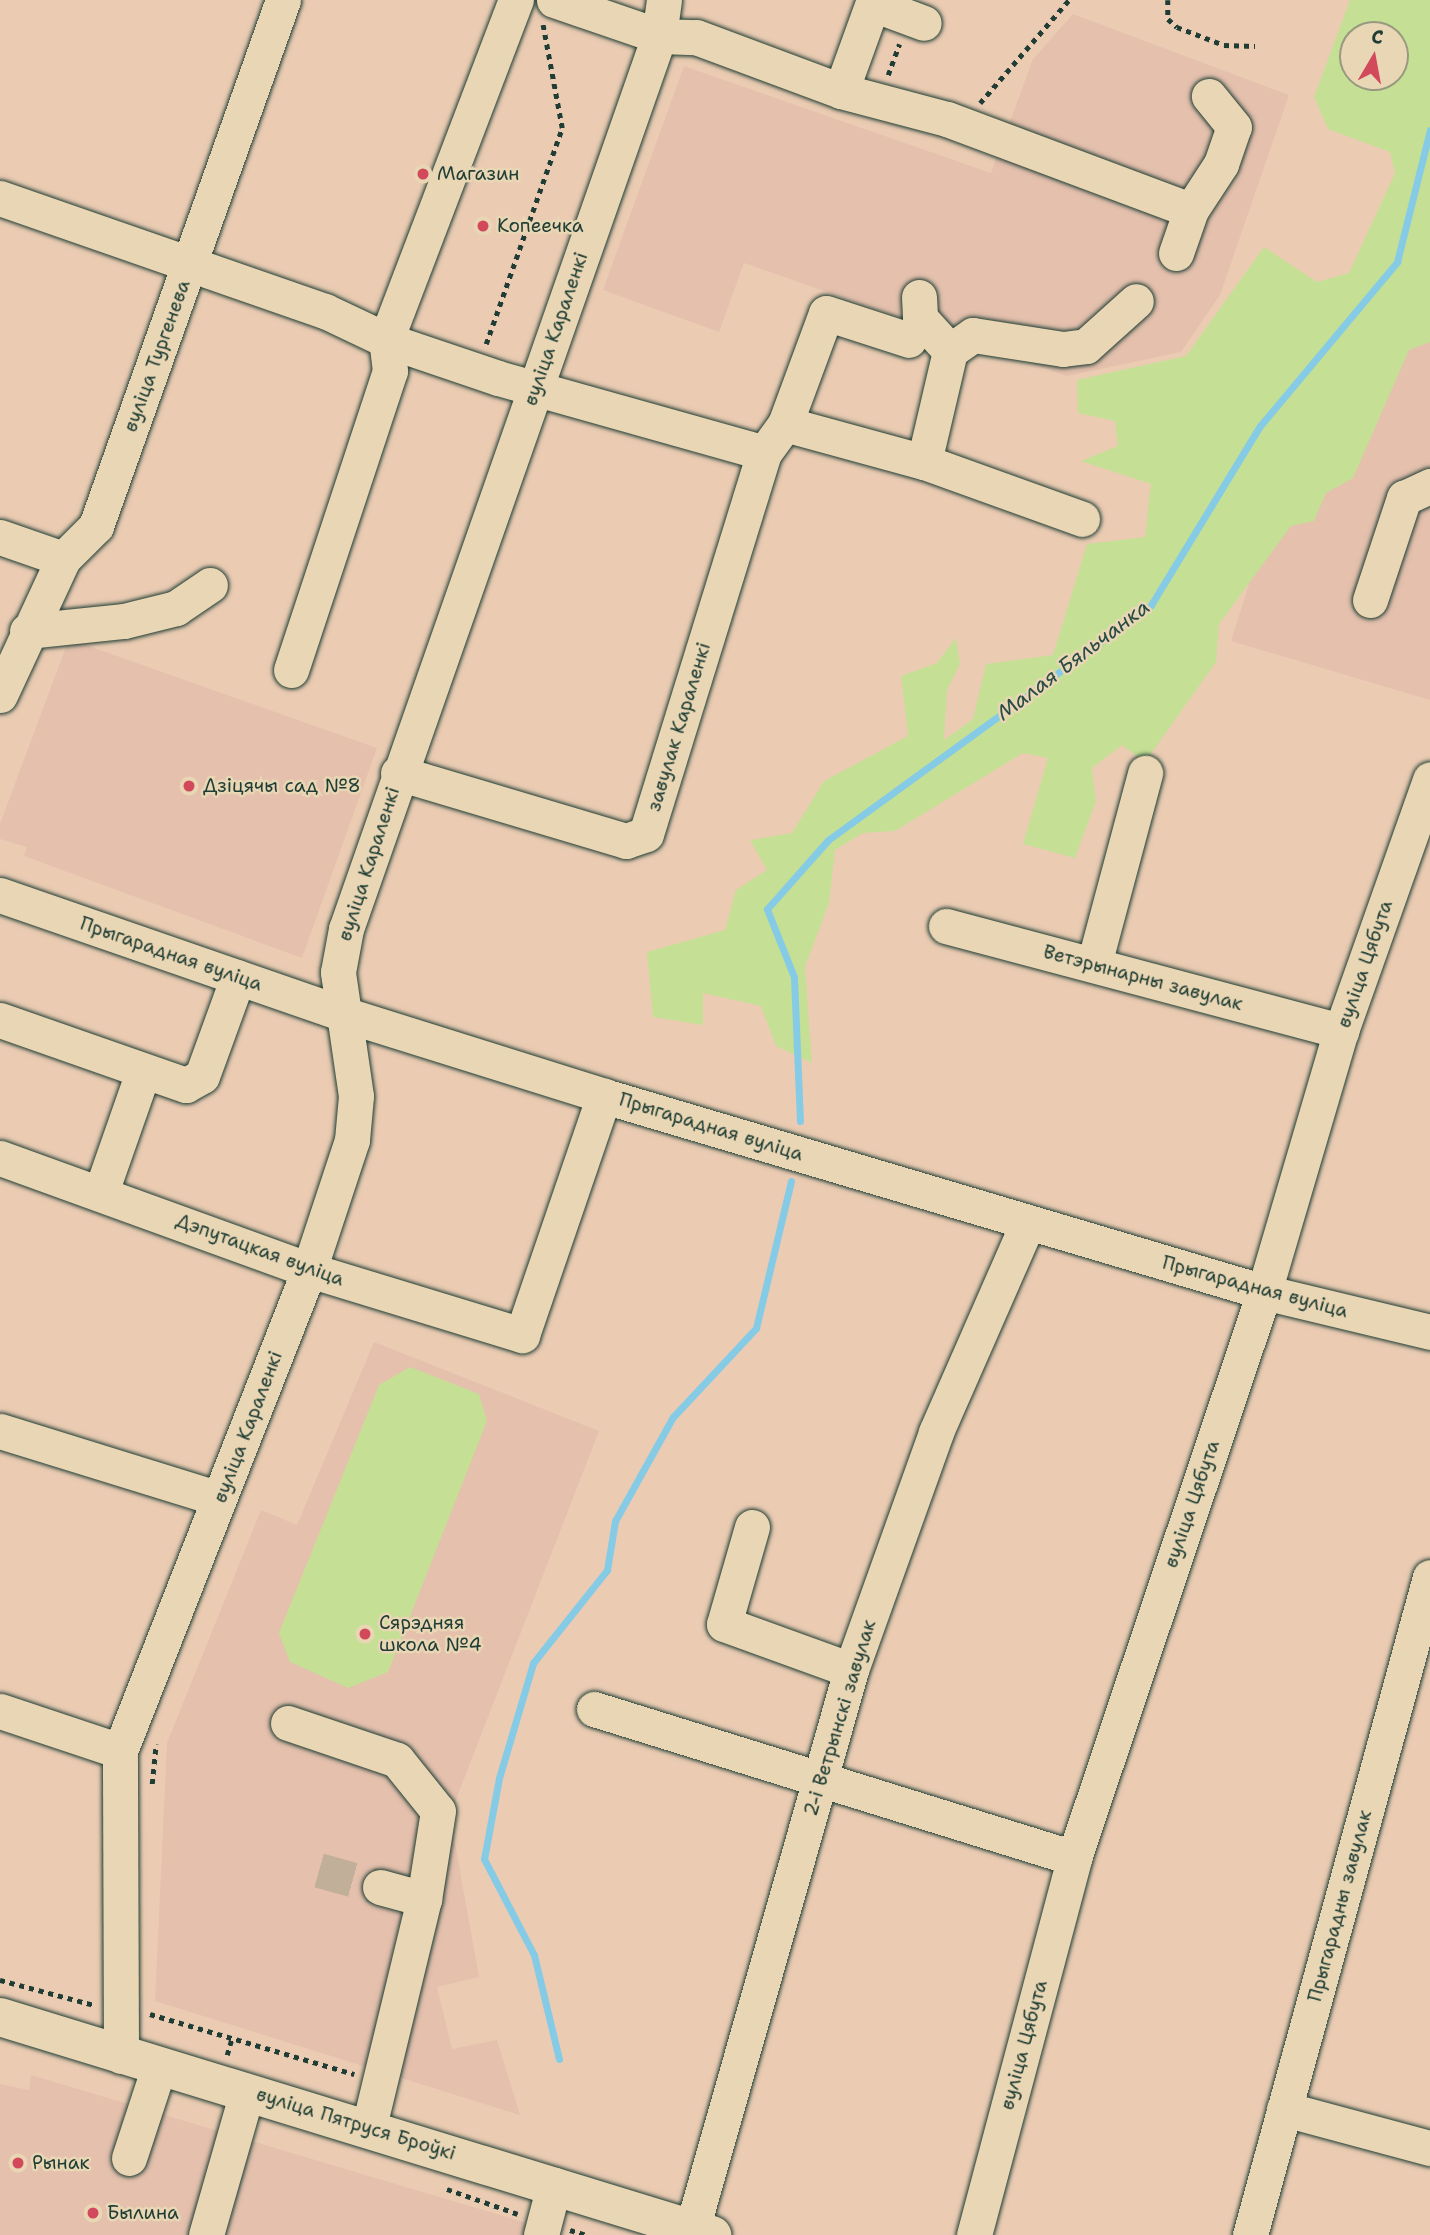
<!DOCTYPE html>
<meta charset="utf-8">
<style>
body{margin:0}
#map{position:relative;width:1430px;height:2235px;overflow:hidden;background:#ebccb3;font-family:"Shantell Sans",sans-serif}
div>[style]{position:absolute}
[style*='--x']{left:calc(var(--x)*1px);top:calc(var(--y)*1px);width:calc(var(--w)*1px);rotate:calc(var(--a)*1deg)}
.built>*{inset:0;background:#e4c0ad}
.green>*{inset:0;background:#c5df95}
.stream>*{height:7px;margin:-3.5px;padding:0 3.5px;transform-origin:3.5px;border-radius:3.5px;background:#85cbe6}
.minor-tunnel>*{height:35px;margin-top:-17.5px;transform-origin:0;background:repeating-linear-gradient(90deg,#c2af9a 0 35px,transparent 0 53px)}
.path>*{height:4.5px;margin-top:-2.25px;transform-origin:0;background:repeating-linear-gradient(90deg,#1f3d34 0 5px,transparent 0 10px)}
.roads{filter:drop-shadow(0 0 2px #1f3d34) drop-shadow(0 0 2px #1f3d34)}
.minor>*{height:35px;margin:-17.5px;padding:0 17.5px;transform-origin:17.5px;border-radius:17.5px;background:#e9d6b4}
.major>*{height:38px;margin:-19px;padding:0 19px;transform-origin:19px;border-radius:19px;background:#e9d6b4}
.dots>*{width:19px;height:19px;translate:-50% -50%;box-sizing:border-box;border:4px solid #e9d6b4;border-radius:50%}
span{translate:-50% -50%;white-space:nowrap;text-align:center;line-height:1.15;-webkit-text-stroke:5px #e9d6b4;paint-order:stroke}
.poi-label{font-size:19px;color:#1f3d34}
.left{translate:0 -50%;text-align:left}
.street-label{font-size:19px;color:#1f3d34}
.water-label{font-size:21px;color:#294b46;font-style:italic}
.north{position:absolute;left:1339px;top:21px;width:70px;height:70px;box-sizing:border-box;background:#e9d6b4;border:2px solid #989981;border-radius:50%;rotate:10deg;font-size:19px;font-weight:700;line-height:28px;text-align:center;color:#1f3d34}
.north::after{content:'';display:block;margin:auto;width:24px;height:32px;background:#d1495b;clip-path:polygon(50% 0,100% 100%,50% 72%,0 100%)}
</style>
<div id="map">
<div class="built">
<i style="clip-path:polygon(1073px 14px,1289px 95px,1220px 295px,1181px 352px,1067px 376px,744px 263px,719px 332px,603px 290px,684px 66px,991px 173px,1033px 59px)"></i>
<i style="clip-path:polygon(1402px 322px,1430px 331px,1430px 700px,1231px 641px,1274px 505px)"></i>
<i style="clip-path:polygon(69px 639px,377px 748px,302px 958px,24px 856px,27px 847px,0 839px,0 824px)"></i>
<i style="clip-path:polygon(374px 1342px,599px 1431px,450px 1815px,479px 1977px,437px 1987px,452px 2049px,497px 2040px,520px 2115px,155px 2001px,167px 1743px,261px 1510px,297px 1525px)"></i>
<i style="clip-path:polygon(31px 2075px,523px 2222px,554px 2235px,0 2235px,0 2084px,29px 2090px)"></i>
</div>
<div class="green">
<i style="clip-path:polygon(evenodd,1350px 0,1430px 0,1430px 342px,1409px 350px,1353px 478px,1326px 493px,1314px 521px,1291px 526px,1219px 624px,1216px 662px,1145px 762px,1122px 745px,1092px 768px,1096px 801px,1075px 858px,1023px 844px,1048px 758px,1023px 753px,895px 831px,863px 833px,835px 850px,829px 903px,805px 967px,812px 1063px,776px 1046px,761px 1006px,703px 993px,703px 1025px,653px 1017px,647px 952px,725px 930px,736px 890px,767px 870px,750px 840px,792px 833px,824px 781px,908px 736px,901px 676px,937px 663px,956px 638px,960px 664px,947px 690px,944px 740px,973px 719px,986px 664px,1053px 655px,1087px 544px,1145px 537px,1151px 484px,1081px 461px,1118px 446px,1115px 421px,1078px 413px,1077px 380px,1186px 356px,1264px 247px,1317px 282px,1349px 273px,1395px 173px,1390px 152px,1328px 129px,1314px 97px,1350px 0,1353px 35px,1395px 35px,1395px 77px,1353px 77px,1353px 35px)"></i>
<i style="clip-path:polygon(410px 1367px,479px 1394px,487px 1421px,388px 1672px,348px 1688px,290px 1662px,279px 1633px,379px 1385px)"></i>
</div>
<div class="stream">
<i style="--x:800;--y:1121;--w:144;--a:-92.4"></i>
<i style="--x:794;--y:977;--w:73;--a:-111.7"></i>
<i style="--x:767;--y:909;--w:92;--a:-48.5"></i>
<i style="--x:828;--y:840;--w:399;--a:-36"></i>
<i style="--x:1151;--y:605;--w:210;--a:-58.7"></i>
<i style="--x:1260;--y:426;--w:214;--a:-50.1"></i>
<i style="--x:1397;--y:262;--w:136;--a:-76"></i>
<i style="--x:559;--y:2059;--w:107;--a:-103.5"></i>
<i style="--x:534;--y:1955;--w:108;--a:-117.5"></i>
<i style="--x:484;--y:1859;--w:82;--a:-79.5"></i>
<i style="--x:499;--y:1778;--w:120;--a:-73.5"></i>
<i style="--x:533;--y:1663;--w:119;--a:-51.5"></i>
<i style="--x:607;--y:1570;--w:50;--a:-80.7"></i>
<i style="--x:615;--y:1521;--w:119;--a:-60.9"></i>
<i style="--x:673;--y:1417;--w:122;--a:-47"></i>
<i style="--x:756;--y:1328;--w:151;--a:-76.6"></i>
</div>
<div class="minor-tunnel">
<i style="--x:319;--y:1870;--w:63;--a:15.6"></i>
</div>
<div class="path">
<i style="--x:1168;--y:0;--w:19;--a:90"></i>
<i style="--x:1168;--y:19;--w:12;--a:42"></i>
<i style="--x:1177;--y:27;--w:50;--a:21"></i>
<i style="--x:1224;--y:45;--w:31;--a:2"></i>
<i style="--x:888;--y:75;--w:33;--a:-70"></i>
<i style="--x:980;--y:103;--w:136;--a:-49.2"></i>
<i style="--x:486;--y:344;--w:229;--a:-70.6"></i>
<i style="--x:562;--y:128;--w:105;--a:-100.5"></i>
<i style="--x:152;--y:1784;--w:40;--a:-84.3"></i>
<i style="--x:0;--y:1980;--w:97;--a:14.9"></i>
<i style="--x:150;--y:2014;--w:213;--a:16.4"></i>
<i style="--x:227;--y:2055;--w:18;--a:-74"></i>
<i style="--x:447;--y:2189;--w:75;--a:19.4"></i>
<i style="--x:570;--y:2230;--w:17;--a:17"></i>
</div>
<div class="roads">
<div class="minor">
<i style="--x:664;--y:0;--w:36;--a:98"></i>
<i style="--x:659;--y:36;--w:37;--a:2"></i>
<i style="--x:696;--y:37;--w:155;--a:20.4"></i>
<i style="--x:841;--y:91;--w:110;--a:14.8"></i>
<i style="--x:947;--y:119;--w:260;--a:20.5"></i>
<i style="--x:873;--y:4;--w:54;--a:20.4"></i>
<i style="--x:841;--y:91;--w:97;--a:-70.1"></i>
<i style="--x:0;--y:198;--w:344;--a:19.2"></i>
<i style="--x:325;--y:311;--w:68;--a:25.4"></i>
<i style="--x:386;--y:340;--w:118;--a:18.7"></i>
<i style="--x:498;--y:378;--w:276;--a:15.7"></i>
<i style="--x:1176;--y:253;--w:46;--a:-70.8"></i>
<i style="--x:1191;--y:210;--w:55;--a:-56.9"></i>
<i style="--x:1221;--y:164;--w:39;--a:-71"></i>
<i style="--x:1234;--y:127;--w:40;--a:-129"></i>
<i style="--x:919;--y:297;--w:21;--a:87"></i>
<i style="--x:920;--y:318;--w:45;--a:47.7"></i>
<i style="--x:785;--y:424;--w:144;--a:15.3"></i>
<i style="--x:924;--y:462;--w:168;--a:19.8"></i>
<i style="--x:924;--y:462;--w:114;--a:-76.8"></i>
<i style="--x:950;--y:351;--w:28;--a:-35"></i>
<i style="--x:973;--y:335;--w:91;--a:8.8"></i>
<i style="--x:1063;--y:349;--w:23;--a:-7"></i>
<i style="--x:1086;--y:346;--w:67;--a:-42"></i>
<i style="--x:0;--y:537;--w:67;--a:19.2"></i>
<i style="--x:1370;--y:600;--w:108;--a:-71.6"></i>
<i style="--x:1404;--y:498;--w:29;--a:-25"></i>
<i style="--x:27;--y:631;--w:98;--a:-5.9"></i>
<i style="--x:124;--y:621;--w:54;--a:-14"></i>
<i style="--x:176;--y:608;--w:41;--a:-34.1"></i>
<i style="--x:291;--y:670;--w:315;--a:-71.7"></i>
<i style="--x:390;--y:371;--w:31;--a:-97"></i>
<i style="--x:386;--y:340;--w:364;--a:-69.1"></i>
<i style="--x:0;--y:695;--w:150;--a:-65.1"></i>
<i style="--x:63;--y:559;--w:47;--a:-45"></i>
<i style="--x:96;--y:526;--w:558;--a:-70.43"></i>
<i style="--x:398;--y:773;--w:238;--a:16.6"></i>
<i style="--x:626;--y:841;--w:21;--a:-19"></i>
<i style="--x:646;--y:834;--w:399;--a:-72.8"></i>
<i style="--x:764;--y:453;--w:36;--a:-54"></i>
<i style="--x:785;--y:424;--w:118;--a:-69.7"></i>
<i style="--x:826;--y:313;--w:87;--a:18"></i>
<i style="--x:0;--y:895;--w:363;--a:19.1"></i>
<i style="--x:343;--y:1014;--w:274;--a:17.4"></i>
<i style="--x:604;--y:1096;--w:688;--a:16.54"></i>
<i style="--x:1264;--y:1292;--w:171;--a:13.5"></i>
<i style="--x:946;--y:926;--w:409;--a:14.9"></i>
<i style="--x:1094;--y:964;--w:198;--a:-75"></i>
<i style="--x:0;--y:1020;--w:197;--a:19.3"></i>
<i style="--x:186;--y:1085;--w:18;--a:-29"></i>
<i style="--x:202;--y:1076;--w:105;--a:-70"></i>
<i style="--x:0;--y:1158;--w:329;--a:19.9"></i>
<i style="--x:309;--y:1270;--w:223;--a:17"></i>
<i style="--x:522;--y:1335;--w:253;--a:-71.1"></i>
<i style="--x:101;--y:1192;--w:127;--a:-70.7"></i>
<i style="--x:0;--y:1431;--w:229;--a:17.2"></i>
<i style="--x:752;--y:1527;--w:101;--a:106.1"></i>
<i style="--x:724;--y:1624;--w:135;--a:19.9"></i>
<i style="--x:594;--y:1709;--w:503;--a:17.25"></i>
<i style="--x:0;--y:1711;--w:126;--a:18.4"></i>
<i style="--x:288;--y:1723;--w:115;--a:18.7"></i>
<i style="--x:397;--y:1760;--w:65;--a:51.2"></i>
<i style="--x:438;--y:1811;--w:89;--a:99"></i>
<i style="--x:424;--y:1899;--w:235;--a:103.6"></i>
<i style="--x:380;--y:1887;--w:46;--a:15.3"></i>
<i style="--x:121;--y:2056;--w:305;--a:-90.2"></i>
<i style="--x:120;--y:1751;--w:517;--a:-68.55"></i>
<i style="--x:309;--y:1270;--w:137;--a:-71.7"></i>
<i style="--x:352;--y:1140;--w:44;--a:-84.8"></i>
<i style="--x:356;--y:1096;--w:125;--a:-98.3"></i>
<i style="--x:338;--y:972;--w:44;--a:-79.5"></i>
<i style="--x:346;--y:929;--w:946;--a:-70.68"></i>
<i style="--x:659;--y:36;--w:111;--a:-161.1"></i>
<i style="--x:1284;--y:2109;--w:151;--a:15"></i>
<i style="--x:129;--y:2158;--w:96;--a:-71.8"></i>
<i style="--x:692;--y:2229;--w:581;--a:-74.12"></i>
<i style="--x:851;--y:1670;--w:253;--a:-70.3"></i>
<i style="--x:936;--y:1432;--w:229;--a:-66.3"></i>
<i style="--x:206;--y:2235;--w:149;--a:-74"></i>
<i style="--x:541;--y:2235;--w:52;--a:-75.4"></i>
<i style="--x:974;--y:2235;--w:390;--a:-75.1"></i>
<i style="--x:1074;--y:1858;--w:597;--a:-71.44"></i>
<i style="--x:1264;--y:1292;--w:272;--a:-73.6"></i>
<i style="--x:1341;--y:1031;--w:267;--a:-70.5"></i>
<i style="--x:1250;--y:2235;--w:682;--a:-74.7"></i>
</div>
<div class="major">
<i style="--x:0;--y:2017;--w:745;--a:17.02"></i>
</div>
</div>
<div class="dots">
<i style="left:423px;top:174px;background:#d1495b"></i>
<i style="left:483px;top:226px;background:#d1495b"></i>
<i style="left:189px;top:786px;background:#d1495b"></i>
<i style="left:365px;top:1634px;background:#d1495b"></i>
<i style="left:18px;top:2163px;background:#d1495b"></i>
<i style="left:93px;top:2213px;background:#d1495b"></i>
</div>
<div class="poi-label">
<span class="left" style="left:437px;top:174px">Магазин</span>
<span class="left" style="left:497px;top:226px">Копеечка</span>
<span class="left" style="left:203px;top:786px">Дзіцячы сад №8</span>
<span class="left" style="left:379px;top:1634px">Сярэдняя<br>школа №4</span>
<span class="left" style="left:32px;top:2163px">Рынак</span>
<span class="left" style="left:107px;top:2213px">Былина</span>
</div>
<div class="street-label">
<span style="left:556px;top:329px;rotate:-71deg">вуліца Караленкі</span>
<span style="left:157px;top:356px;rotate:-70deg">вуліца Тургенева</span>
<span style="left:679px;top:727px;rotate:-73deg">завулак Караленкі</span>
<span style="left:369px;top:864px;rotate:-72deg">вуліца Караленкі</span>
<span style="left:171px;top:954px;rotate:19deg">Прыгарадная вуліца</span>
<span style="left:1365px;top:964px;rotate:-71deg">вуліца Цябута</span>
<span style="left:1143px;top:978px;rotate:15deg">Ветэрынарны завулак</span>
<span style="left:711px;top:1127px;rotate:17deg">Прыгарадная вуліца</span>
<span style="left:260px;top:1250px;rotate:20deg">Дэпутацкая вуліца</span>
<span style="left:1255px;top:1287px;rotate:15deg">Прыгарадная вуліца</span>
<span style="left:248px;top:1427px;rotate:-69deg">вуліца Караленкі</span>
<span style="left:1192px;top:1504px;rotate:-71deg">вуліца Цябута</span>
<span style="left:840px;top:1718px;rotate:-73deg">2-і Ветрынскі завулак</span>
<span style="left:1340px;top:1906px;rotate:-75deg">Прыгарадны завулак</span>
<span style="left:1024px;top:2045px;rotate:-75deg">вуліца Цябута</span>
<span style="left:356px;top:2124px;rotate:17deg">вуліца Пятруся Броўкі</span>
</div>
<div class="water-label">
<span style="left:1073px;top:660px;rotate:-37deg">Малая Бяльчанка</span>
</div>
<div class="north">С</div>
</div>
